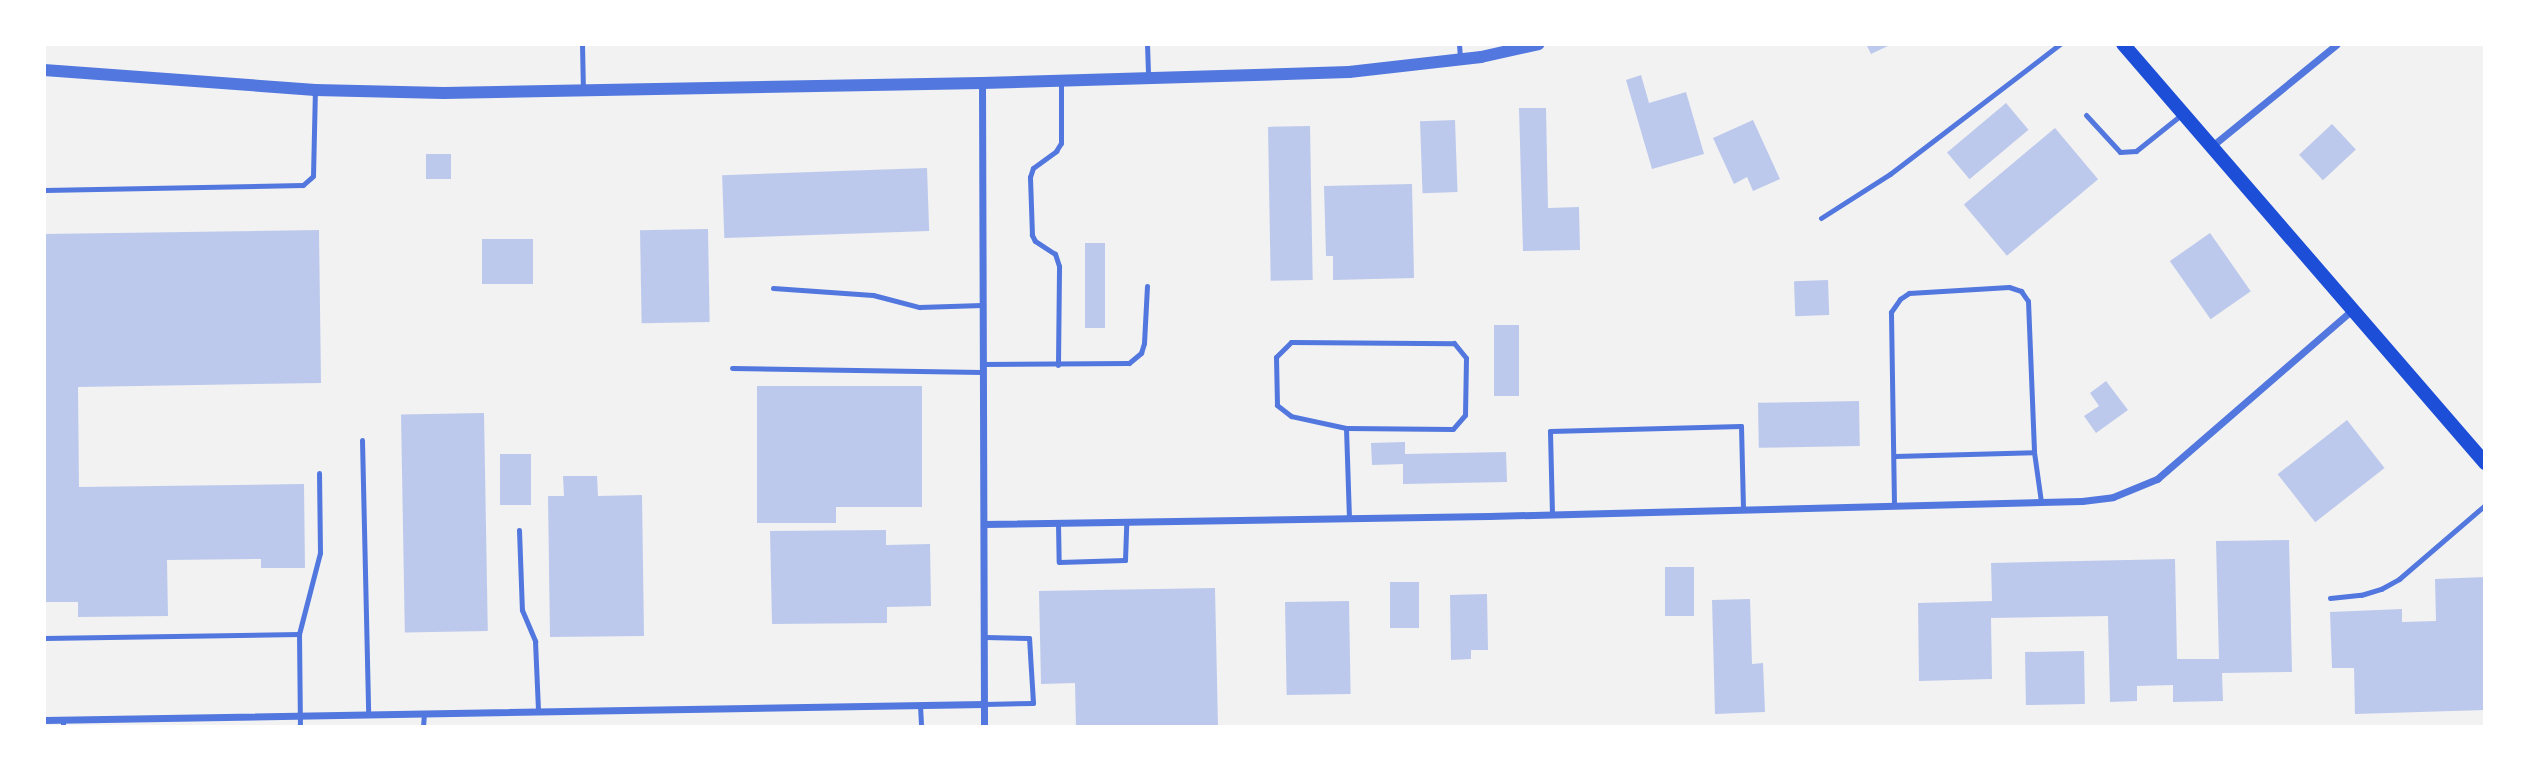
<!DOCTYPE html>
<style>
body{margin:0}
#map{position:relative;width:2529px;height:771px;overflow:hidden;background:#f2f2f2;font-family:"Golos Text",sans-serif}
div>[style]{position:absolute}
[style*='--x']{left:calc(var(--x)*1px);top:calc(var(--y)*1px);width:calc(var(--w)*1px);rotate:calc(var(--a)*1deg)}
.building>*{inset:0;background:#bdc9ec;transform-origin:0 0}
.service>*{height:5px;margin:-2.5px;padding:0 2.5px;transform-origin:2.5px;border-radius:2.5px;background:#5277de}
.minor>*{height:7px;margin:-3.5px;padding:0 3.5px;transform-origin:3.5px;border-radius:3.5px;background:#5277de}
.tertiary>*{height:12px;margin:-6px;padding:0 6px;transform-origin:6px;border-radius:6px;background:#5277de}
.secondary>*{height:14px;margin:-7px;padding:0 7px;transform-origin:7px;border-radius:7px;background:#1d4ed8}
span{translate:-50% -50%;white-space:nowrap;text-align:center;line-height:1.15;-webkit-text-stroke:5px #fff;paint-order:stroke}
.frame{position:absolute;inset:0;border:46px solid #fff;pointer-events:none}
</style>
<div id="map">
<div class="building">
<i style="clip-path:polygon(1866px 44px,1892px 44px,1871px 54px)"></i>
<i style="clip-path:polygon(1641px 75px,1649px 103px,1686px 92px,1704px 154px,1652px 169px,1626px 80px)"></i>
<i style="left:2006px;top:103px;width:35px;height:77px;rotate:50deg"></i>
<i style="clip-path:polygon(1519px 108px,1546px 108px,1548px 208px,1579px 207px,1580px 250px,1523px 251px)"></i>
<i style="left:1455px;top:120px;width:72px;height:35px;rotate:88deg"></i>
<i style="clip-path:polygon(1753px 120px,1780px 179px,1753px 191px,1747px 177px,1734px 184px,1713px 138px)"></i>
<i style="left:2332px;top:124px;width:35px;height:45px;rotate:47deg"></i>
<i style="left:1310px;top:126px;width:154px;height:42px;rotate:89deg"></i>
<i style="left:2055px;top:128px;width:67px;height:119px;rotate:50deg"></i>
<i style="left:451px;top:154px;width:25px;height:25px;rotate:90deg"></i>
<i style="left:927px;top:168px;width:63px;height:205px;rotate:88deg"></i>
<i style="clip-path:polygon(1412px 184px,1414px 278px,1333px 280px,1333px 256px,1326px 256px,1324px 186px)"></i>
<i style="left:708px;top:229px;width:93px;height:68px;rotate:89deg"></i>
<i style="clip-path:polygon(319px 230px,321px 383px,78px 387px,79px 487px,304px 484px,305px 568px,261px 568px,261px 559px,167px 560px,168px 616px,78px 617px,78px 602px,44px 602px,44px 234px)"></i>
<i style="left:2210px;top:233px;width:71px;height:49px;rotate:55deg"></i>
<i style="left:533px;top:239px;width:45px;height:51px;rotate:90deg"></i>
<i style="left:1085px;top:243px;width:20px;height:85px"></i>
<i style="left:1828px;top:280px;width:35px;height:34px;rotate:88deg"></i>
<i style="left:1494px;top:325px;width:25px;height:71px"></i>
<i style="clip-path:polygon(2106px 381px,2128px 410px,2096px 433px,2084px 416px,2099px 406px,2090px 393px)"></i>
<i style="clip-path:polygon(757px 386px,922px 386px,922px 507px,836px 507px,836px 523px,757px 523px)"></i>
<i style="left:1859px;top:401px;width:45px;height:101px;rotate:89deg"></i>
<i style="left:484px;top:413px;width:218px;height:83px;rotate:89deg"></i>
<i style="left:2347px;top:420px;width:61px;height:88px;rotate:52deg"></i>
<i style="clip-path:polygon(1405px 442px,1405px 454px,1506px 452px,1507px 482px,1403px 484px,1403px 464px,1372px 465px,1371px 443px)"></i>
<i style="left:531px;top:454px;width:51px;height:31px;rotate:90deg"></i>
<i style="clip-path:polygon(563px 476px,597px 476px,598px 496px,642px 495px,644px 636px,550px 637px,548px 496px,564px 496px)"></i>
<i style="clip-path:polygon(886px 530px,886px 545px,930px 544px,931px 606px,887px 607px,887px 623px,772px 624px,770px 531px)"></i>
<i style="clip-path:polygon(2289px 540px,2292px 672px,2222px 673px,2223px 701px,2173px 702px,2173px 685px,2137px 686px,2137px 701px,2110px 702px,2108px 616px,1991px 618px,1992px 679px,1919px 681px,1918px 603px,1992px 601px,1991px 563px,2175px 559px,2177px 659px,2219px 659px,2216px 541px)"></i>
<i style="left:1665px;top:567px;width:29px;height:49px"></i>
<i style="clip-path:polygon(2485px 577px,2485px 710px,2355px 714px,2354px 668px,2332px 668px,2330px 612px,2402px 609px,2402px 622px,2436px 621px,2435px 579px)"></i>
<i style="left:1390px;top:582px;width:29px;height:46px"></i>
<i style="clip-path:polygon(1215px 588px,1218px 727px,1076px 727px,1075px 683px,1041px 684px,1039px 591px)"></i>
<i style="clip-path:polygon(1487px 594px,1488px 650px,1471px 650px,1471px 659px,1451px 660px,1450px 595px)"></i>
<i style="clip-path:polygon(1750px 599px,1752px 664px,1763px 663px,1765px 712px,1715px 714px,1712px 600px)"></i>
<i style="left:1349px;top:601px;width:93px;height:64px;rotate:89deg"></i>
<i style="left:2084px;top:651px;width:53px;height:59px;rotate:89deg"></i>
</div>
<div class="service">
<i style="--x:582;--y:44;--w:46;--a:88.8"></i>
<i style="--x:1147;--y:44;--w:34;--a:88"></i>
<i style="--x:1459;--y:44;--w:13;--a:86"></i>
<i style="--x:2086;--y:115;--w:50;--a:47.4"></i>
<i style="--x:2120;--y:152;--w:16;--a:-4"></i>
<i style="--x:2136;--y:151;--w:58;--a:-38.7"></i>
<i style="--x:44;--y:190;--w:259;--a:-1.1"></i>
<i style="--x:303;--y:185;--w:13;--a:-42"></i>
<i style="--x:313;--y:176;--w:86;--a:-88.7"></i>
<i style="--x:1821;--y:218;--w:82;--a:-32.5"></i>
<i style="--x:1890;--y:174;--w:214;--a:-37.4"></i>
<i style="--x:773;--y:288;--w:100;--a:4"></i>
<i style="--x:873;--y:295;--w:48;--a:14.6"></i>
<i style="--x:919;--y:307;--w:63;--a:-1.8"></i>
<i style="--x:982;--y:364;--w:147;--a:-0.4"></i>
<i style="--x:1129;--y:363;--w:16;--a:-40"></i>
<i style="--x:1141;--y:353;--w:10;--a:-73"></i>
<i style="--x:1144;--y:343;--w:57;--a:-87"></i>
<i style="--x:1058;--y:365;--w:99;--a:-89.4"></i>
<i style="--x:1059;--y:266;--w:13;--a:-108"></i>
<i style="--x:1055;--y:254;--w:24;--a:-147"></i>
<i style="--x:1035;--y:241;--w:7;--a:-117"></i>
<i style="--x:1032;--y:235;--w:58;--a:-92"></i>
<i style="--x:1030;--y:177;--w:9;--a:-72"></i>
<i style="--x:1033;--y:168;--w:29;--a:-36"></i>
<i style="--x:1056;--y:151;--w:9;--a:-58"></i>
<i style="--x:1061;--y:143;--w:61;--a:-90"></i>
<i style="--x:732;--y:368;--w:250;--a:0.9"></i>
<i style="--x:1346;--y:428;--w:56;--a:-167.7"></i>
<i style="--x:1291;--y:416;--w:18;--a:-142"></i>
<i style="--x:1277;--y:405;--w:48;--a:-91.2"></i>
<i style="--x:1276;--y:357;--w:21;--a:-45"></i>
<i style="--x:1291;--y:342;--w:163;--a:0.4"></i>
<i style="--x:1454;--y:343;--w:19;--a:51"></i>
<i style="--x:1466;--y:358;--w:57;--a:91"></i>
<i style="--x:1465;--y:415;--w:18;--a:131"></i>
<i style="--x:1453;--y:429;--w:107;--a:-179.5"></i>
<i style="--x:1346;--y:428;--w:90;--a:88.1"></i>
<i style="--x:362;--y:440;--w:274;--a:88.7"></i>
<i style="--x:1895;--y:456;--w:139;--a:-1.6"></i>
<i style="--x:1894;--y:505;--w:193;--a:-90.9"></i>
<i style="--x:1891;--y:312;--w:16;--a:-55"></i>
<i style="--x:1900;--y:299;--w:11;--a:-34"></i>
<i style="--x:1909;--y:293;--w:100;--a:-3.4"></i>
<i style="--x:2009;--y:287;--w:13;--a:18"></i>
<i style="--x:2021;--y:291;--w:12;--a:55"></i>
<i style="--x:2028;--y:301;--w:151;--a:87.7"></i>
<i style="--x:2034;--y:452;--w:50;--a:82"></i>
<i style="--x:1552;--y:514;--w:83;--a:-91.4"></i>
<i style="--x:1550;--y:431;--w:191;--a:-1.5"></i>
<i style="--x:1741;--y:426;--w:83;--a:88.6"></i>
<i style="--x:1058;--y:523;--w:39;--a:89"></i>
<i style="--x:1059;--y:562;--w:66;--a:-1.7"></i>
<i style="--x:1125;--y:560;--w:38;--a:-88"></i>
<i style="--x:519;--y:530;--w:80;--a:87.9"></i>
<i style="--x:522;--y:610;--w:34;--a:67"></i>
<i style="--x:535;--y:641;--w:70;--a:87.5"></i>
<i style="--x:2330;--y:598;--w:31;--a:-6"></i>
<i style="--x:2361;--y:595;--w:21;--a:-17"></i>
<i style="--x:2381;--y:589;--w:21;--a:-29"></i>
<i style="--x:2399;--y:579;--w:113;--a:-40.7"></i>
<i style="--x:299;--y:634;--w:84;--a:-75.5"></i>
<i style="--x:320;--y:553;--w:80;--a:-90.7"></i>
<i style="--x:44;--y:638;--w:255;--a:-0.9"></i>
<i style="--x:299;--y:634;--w:93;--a:89.4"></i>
<i style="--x:984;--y:704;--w:49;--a:-1.2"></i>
<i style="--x:1033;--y:703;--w:65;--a:-93.5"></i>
<i style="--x:1029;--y:638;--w:44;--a:-178.7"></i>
<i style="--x:920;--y:705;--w:22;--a:87"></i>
<i style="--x:63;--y:720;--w:7;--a:90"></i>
<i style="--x:423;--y:727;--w:14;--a:-86"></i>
</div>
<div class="minor">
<i style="--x:982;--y:83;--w:644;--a:89.82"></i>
<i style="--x:2212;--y:146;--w:161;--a:-39.2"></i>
<i style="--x:984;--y:524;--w:505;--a:-0.91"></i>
<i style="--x:1489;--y:516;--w:593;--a:-1.45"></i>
<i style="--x:2082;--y:501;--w:31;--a:-7"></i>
<i style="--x:2113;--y:497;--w:48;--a:-22.2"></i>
<i style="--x:2157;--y:479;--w:259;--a:-40.9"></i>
<i style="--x:44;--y:720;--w:940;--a:-0.98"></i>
</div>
<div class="tertiary">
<i style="--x:44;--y:70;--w:272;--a:4.2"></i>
<i style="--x:315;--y:90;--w:129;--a:1.3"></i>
<i style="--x:444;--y:93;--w:538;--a:-1.06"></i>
<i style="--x:982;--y:83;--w:367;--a:-1.7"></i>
<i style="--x:1349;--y:72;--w:133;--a:-6.5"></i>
<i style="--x:1481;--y:57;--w:59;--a:-12.6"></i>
</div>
<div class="secondary">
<i style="--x:2123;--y:44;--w:554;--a:49.17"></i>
</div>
<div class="frame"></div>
</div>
